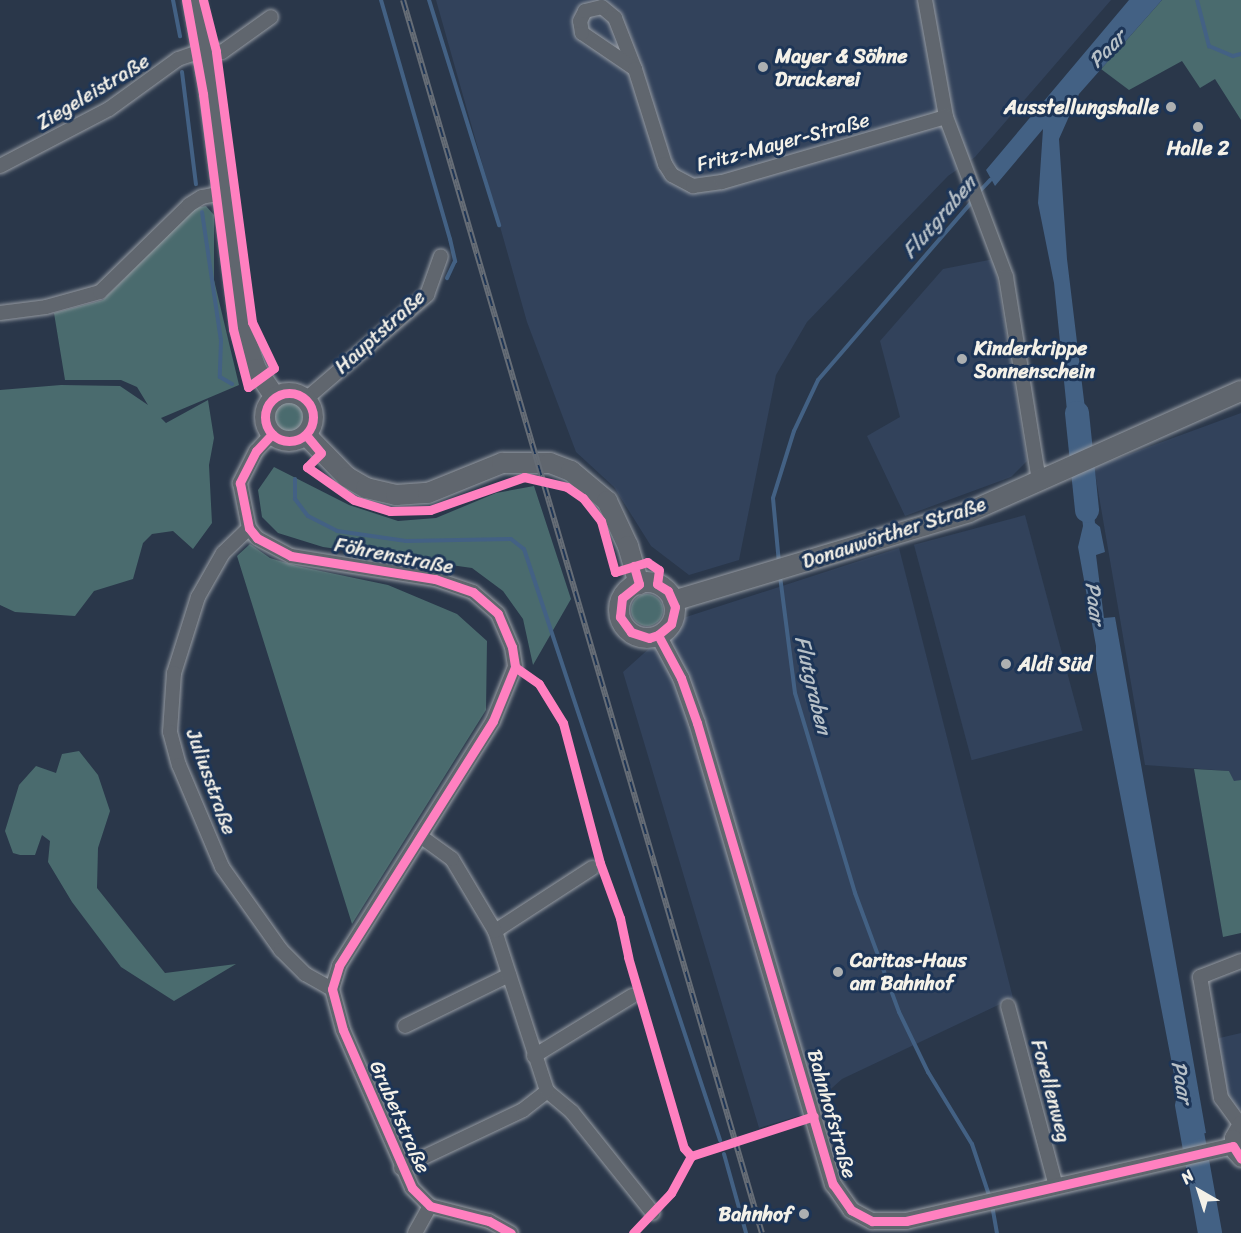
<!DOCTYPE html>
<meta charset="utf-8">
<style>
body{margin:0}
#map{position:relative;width:1241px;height:1233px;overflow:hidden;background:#2a374a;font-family:Sriracha,sans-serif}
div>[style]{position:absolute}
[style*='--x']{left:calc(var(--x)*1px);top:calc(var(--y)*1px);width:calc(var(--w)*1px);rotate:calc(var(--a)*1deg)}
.built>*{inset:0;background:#32425b;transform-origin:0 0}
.green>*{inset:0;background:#4a6b6e}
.round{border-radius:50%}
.water>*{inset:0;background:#436184}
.stream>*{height:4px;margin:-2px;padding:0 2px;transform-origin:2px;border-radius:2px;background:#436184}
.river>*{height:24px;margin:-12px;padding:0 12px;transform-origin:12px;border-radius:12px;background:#436184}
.roads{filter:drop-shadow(0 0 2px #979ca3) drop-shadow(0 0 2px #979ca3)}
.minor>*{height:14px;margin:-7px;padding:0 7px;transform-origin:7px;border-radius:7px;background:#60666e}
.tertiary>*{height:16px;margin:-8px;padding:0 8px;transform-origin:8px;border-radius:8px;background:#60666e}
.secondary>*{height:20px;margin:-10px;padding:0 10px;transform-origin:10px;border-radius:10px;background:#60666e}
.secondary>.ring{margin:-10px;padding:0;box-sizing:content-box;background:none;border:20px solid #60666e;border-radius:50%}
.rail>*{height:6px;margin-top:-3px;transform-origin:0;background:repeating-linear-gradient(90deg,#1d3557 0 11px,#666d76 0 22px);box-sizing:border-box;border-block:2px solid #666d76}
.cycleway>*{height:9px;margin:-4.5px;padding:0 4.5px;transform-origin:4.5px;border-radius:4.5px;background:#ff80c0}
.cycleway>.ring{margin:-4.5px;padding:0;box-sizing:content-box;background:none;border:9px solid #ff80c0;border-radius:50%}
.dots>*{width:16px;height:16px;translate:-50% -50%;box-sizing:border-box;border:3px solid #1d3557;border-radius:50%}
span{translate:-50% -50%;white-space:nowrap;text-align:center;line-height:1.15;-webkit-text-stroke:6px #1d3557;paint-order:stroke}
.poi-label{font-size:20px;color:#f4f1e8;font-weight:700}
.left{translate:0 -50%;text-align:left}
.right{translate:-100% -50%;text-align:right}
.street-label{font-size:20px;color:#f4f1e8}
.water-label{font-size:21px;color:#b7c0c7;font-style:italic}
.north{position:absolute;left:1169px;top:1161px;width:60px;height:60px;-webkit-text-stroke:4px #1d3557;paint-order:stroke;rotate:321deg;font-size:16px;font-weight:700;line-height:24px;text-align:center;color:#f4f1e8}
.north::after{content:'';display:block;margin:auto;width:21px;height:27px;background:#f4f1e8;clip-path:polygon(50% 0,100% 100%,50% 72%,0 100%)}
</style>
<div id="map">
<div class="built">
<i style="clip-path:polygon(436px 0,1111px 0,975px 157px,948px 176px,807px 322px,776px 375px,739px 560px,689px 575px,651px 546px,614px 487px,576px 452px,527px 322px)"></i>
<i style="clip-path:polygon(994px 259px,1027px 461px,1011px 477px,905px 516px,867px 436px,900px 417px,880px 341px,943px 269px)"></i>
<i style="clip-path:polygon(1241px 413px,1241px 780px,1234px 782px,1229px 771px,1145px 765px,1094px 467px)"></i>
<i style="left:1025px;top:515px;width:223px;height:115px;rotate:75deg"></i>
<i style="clip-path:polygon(899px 548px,1013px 998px,842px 1079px,802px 1115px,759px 1128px,623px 672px,683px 618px)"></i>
<i style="clip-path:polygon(1241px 1033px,1241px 1109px,1238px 1110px,1226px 1095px,1215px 1039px)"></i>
</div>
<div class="green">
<i style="clip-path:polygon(1162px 0,1241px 0,1241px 120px,1215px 79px,1200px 88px,1182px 61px,1129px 90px,1101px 69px)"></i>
<i style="clip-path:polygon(206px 206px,214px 215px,214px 280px,239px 385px,161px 418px,166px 423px,208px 400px,214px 438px,209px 465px,212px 523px,193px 549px,173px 531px,152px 534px,143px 543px,133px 579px,94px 591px,75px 616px,15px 612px,0 605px,0 390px,61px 385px,120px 386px,148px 405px,137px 387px,121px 380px,65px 380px,54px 313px,103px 300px,195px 208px)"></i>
<i class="round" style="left:271px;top:399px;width:36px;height:36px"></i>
<i style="clip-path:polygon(274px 467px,349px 505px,398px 521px,436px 518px,496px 493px,534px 486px,571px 599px,533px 665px,523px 619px,503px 591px,472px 568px,323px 547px,278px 533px,262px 517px,258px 490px)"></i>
<i style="clip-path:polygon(250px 544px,270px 558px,297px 566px,388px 585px,457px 614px,487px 641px,486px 710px,352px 924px,237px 556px)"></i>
<i class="round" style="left:631px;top:594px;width:32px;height:32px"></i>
<i style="clip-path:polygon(79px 751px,98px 775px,110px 811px,98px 848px,97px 888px,165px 973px,236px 964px,174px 1001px,121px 967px,72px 902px,48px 862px,50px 841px,42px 835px,35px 855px,20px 855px,13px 853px,5px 831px,19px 785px,36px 766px,56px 773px,62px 754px)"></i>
<i style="clip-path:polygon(1194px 769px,1229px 771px,1234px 781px,1241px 780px,1241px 933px,1223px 937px)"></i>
</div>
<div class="water">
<i style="clip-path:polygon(1129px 0,1162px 0,1079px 94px,1059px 139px,1067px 259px,1089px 442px,1071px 450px,1054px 283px,1038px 203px,1043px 129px,995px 186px,986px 170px)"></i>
<i style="clip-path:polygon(1090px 474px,1095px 523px,1100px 527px,1105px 552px,1096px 555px,1104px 618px,1115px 617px,1206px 1133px,1186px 1137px,1096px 669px,1096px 646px,1078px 547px,1083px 526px,1078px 480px)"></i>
</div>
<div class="stream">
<i style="--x:173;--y:0;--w:37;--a:79"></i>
<i style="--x:381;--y:0;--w:249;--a:73.9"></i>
<i style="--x:450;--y:239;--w:23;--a:77"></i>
<i style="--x:455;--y:261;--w:19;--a:115"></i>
<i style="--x:429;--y:0;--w:236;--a:72.7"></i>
<i style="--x:1197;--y:0;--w:48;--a:75.4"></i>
<i style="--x:1209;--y:46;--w:26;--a:23"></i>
<i style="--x:1233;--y:56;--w:8;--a:-14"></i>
<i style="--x:182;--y:72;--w:113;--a:82.9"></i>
<i style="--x:978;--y:193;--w:18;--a:-47"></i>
<i style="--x:202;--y:212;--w:129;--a:81.6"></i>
<i style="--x:221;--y:340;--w:37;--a:92"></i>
<i style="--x:220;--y:377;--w:14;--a:30"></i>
<i style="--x:295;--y:479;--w:20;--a:90"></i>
<i style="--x:295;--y:499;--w:21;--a:53"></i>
<i style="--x:308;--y:516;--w:33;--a:27"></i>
<i style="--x:337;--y:531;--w:70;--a:8.2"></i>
<i style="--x:406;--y:541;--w:105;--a:-1.1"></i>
<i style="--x:511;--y:539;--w:16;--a:38"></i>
<i style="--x:524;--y:549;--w:623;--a:71.65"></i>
<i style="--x:779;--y:563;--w:65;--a:-95.3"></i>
<i style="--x:773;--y:498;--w:70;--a:-72.6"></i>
<i style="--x:794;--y:431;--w:56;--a:-64.8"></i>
<i style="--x:818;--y:380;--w:239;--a:-49.2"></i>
<i style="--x:780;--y:576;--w:118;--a:82.7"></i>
<i style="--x:795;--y:693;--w:209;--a:73.3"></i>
<i style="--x:855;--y:893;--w:127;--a:69.7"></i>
<i style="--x:899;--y:1012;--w:67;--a:64.2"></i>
<i style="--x:928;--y:1072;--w:84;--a:58.6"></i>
<i style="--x:972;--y:1144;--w:57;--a:71.6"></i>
<i style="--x:724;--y:1154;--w:82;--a:74.4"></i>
<i style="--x:992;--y:1205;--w:28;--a:80"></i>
</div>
<div class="river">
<i style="--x:1077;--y:413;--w:98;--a:84.1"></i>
<i style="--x:1187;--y:1105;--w:130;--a:79.8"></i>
</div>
<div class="roads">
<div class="minor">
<i style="--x:925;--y:0;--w:119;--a:79.8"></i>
<i style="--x:946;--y:117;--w:171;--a:69.4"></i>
<i style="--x:1006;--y:277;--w:206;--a:80.8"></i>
<i style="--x:602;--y:7;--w:17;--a:40"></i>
<i style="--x:615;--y:18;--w:55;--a:68.6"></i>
<i style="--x:635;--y:69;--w:64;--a:-145.8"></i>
<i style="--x:582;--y:33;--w:12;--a:-99"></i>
<i style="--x:580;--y:21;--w:11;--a:-63"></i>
<i style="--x:585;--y:11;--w:17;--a:-13"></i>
<i style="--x:635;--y:69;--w:100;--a:72.5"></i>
<i style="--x:665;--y:164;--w:13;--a:58"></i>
<i style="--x:672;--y:175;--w:24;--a:28"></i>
<i style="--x:693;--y:186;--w:29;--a:-8"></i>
<i style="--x:722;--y:182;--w:233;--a:-16.2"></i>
<i style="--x:0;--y:166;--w:123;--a:-27.6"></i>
<i style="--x:109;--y:109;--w:85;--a:-35.9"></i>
<i style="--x:178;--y:59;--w:28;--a:-19"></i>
<i style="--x:204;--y:50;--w:18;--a:6"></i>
<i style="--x:222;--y:52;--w:60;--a:-35.5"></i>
<i style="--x:0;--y:313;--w:46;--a:-7.4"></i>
<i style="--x:46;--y:307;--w:56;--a:-15.5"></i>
<i style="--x:100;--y:292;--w:124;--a:-44.3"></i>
<i style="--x:189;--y:205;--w:15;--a:-32"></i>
<i style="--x:202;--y:197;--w:20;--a:-11"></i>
<i style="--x:306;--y:399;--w:160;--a:-40.7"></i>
<i style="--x:427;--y:295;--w:41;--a:-70.3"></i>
<i style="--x:272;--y:434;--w:23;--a:133"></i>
<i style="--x:256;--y:451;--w:36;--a:117"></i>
<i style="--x:240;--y:483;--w:46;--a:78.7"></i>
<i style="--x:249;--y:528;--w:13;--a:51"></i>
<i style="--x:257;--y:538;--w:38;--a:28"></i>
<i style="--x:291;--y:556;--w:146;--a:9.1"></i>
<i style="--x:435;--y:579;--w:40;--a:18.9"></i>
<i style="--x:473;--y:592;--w:33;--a:41"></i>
<i style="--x:498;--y:614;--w:36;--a:67"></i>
<i style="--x:512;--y:647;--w:20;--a:81"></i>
<i style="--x:515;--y:667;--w:58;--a:112.2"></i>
<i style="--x:493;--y:721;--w:289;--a:122.2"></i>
<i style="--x:339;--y:966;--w:24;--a:107"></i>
<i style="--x:332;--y:989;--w:42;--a:75"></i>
<i style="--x:343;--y:1030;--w:172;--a:66.4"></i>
<i style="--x:412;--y:1188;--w:25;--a:45"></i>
<i style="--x:430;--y:1206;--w:61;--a:14.3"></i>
<i style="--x:489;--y:1221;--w:25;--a:29"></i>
<i style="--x:249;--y:528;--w:36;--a:136"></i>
<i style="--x:223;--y:553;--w:51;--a:119.6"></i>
<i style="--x:198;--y:597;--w:80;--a:107.5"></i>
<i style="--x:174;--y:673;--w:59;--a:93.9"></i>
<i style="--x:170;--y:732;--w:34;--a:75"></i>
<i style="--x:179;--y:765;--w:111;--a:67.1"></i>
<i style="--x:222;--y:867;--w:102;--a:54.6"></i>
<i style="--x:281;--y:950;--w:34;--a:45"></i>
<i style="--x:305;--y:974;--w:31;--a:29"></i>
<i style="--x:495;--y:931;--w:116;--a:-33"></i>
<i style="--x:1008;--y:1006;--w:187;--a:75.1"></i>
<i style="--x:405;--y:1026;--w:116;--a:-26.1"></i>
<i style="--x:534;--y:1056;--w:115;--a:-31.5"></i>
<i style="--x:547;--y:1091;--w:33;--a:40"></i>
<i style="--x:572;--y:1112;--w:129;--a:51.3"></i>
<i style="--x:1240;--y:1124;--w:32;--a:-126"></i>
<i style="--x:1221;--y:1098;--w:123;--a:-99.8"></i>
<i style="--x:1200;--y:977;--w:44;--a:-21.3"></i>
<i style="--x:401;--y:1168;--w:135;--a:-25.4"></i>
<i style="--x:523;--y:1110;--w:31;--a:-38"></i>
<i style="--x:547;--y:1091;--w:168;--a:-108"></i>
<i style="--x:495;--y:931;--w:84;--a:-120.8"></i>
<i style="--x:452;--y:859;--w:39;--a:-144"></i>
<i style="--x:415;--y:1233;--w:31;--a:-61"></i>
</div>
<div class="tertiary">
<i style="--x:658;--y:635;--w:49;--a:61.9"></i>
<i style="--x:681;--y:678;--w:48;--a:70.4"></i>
<i style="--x:697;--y:723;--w:481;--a:73.6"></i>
<i style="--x:833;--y:1184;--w:32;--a:55"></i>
<i style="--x:851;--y:1210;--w:24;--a:28"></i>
<i style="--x:872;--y:1221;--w:34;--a:0"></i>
<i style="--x:906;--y:1221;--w:335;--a:-12.9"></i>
<i style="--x:1241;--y:1124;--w:16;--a:120"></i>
<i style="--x:1233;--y:1138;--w:14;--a:82"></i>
<i style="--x:1235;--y:1152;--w:9;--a:49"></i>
</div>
<div class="secondary">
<i style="--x:194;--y:0;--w:86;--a:80"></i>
<i style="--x:209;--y:85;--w:246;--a:82.3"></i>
<i style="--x:242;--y:329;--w:42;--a:70.7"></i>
<i style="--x:256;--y:369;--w:34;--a:56"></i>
<i class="ring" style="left:265px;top:393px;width:28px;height:28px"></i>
<i style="--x:306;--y:435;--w:59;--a:45.7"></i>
<i style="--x:347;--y:477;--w:22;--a:30"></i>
<i style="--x:366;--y:488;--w:31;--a:13"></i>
<i style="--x:396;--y:495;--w:32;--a:-4"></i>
<i style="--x:428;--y:493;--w:80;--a:-22.1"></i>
<i style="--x:502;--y:463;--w:48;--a:0"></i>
<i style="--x:550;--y:463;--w:22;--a:21"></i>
<i style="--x:571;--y:471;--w:47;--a:39.8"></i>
<i style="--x:607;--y:501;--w:50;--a:65"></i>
<i style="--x:628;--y:546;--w:40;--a:74"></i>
<i class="ring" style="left:619px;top:582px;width:36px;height:36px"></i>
<i style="--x:673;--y:601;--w:309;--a:-16.7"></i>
<i style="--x:969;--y:512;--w:298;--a:-24"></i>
</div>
</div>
<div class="rail">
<i style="--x:403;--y:0;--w:1284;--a:73.77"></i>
</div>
<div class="cycleway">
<i style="--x:186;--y:0;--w:96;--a:79.7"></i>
<i style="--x:203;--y:94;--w:237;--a:82.7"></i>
<i style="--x:233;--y:329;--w:60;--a:75.5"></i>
<i style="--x:248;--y:387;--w:32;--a:-36"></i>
<i style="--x:274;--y:368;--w:51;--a:-115.6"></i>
<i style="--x:252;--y:322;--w:273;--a:-97.6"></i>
<i style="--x:216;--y:51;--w:53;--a:-104.3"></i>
<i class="ring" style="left:265px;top:393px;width:39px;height:39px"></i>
<i style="--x:272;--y:434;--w:23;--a:133"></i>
<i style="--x:256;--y:451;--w:36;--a:117"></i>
<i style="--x:240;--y:483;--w:46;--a:78.7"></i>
<i style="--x:249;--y:528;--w:13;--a:51"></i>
<i style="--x:257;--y:538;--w:38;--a:28"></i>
<i style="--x:291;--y:556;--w:146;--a:9.1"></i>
<i style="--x:435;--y:579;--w:40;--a:18.9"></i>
<i style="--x:473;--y:592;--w:33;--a:41"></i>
<i style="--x:498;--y:614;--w:36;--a:67"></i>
<i style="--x:512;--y:647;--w:20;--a:81"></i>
<i style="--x:515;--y:667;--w:58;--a:112.2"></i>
<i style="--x:493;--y:721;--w:289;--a:122.2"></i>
<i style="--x:339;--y:966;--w:24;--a:107"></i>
<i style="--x:332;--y:989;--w:42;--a:75"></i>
<i style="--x:343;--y:1030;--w:172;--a:66.4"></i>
<i style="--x:412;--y:1188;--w:25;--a:45"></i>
<i style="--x:430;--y:1206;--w:61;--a:14.3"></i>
<i style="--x:489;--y:1221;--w:25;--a:29"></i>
<i style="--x:306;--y:435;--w:23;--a:50"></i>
<i style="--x:321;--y:453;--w:20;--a:135"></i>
<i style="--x:307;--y:467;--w:57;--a:35.1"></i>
<i style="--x:354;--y:500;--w:38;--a:17"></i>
<i style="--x:390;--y:511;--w:40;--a:-1.4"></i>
<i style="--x:430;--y:510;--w:100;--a:-19.3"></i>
<i style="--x:524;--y:477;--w:44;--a:13.1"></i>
<i style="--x:567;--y:487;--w:19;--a:35"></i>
<i style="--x:583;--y:498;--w:29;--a:52"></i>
<i style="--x:601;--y:521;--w:53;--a:74.6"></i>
<i style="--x:615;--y:572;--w:34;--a:-17"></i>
<i style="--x:647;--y:562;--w:14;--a:34"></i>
<i style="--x:659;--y:570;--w:14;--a:98"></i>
<i style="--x:657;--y:584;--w:13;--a:32"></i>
<i style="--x:668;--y:591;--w:17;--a:66"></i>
<i style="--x:675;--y:607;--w:17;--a:103"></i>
<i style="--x:671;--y:624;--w:17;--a:140"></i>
<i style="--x:658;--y:635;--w:9;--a:162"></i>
<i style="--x:649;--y:638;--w:19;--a:-162"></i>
<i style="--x:631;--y:632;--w:19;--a:-126"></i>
<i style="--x:620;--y:617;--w:19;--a:-84"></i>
<i style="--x:622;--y:598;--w:22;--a:-39"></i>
<i style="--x:639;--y:584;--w:19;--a:-106"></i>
<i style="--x:658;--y:635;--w:49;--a:61.9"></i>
<i style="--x:681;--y:678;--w:48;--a:70.4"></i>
<i style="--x:697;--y:723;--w:481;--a:73.6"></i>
<i style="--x:833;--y:1184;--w:32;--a:55"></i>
<i style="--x:851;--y:1210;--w:24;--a:28"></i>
<i style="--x:872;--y:1221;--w:34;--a:0"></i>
<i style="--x:906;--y:1221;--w:335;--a:-12.9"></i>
<i style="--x:1233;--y:1146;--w:15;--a:58"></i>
<i style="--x:515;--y:667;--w:29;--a:35"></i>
<i style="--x:539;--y:684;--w:46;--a:58.4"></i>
<i style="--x:563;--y:723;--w:145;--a:75.2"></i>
<i style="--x:600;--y:863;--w:59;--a:70"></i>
<i style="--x:620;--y:918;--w:40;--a:78"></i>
<i style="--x:628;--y:957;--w:199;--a:73.7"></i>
<i style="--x:684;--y:1148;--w:11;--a:49"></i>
<i style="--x:633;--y:1233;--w:55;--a:-46.5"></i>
<i style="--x:671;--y:1193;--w:42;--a:-61.6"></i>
<i style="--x:691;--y:1156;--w:129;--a:-18"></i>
</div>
<div class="dots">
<i style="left:763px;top:67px;background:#adb0b1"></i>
<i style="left:1171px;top:107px;background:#adb0b1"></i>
<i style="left:1198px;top:127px;background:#adb0b1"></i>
<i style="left:962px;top:359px;background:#adb0b1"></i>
<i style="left:1006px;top:664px;background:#adb0b1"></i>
<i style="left:838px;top:972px;background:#adb0b1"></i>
<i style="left:804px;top:1214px;background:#adb0b1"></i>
</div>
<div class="poi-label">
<span class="left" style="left:775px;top:68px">Mayer &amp; Söhne<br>Druckerei</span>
<span class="right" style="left:1159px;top:107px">Ausstellungshalle</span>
<span style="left:1198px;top:148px">Halle 2</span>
<span class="left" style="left:974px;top:360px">Kinderkrippe<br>Sonnenschein</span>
<span class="left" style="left:1018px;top:664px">Aldi Süd</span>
<span class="left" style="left:850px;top:972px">Caritas-Haus<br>am Bahnhof</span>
<span class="right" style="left:792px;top:1214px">Bahnhof</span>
</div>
<div class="street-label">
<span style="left:93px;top:92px;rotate:-31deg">Ziegeleistraße</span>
<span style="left:783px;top:142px;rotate:-15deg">Fritz-Mayer-Straße</span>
<span style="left:380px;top:332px;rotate:-42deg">Hauptstraße</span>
<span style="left:894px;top:533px;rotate:-18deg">Donauwörther Straße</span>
<span style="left:394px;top:556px;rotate:11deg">Föhrenstraße</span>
<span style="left:211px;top:782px;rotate:70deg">Juliusstraße</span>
<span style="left:1051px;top:1091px;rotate:75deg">Forellenweg</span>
<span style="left:832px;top:1114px;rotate:74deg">Bahnhofstraße</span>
<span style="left:400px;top:1117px;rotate:66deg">Grubetstraße</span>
</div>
<div class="water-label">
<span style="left:1107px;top:49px;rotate:-46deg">Paar</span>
<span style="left:939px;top:217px;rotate:-49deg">Flutgraben</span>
<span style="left:1095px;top:603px;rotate:83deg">Paar</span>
<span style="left:813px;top:685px;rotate:77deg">Flutgraben</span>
<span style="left:1182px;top:1082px;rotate:80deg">Paar</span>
</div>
<div class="north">N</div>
</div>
